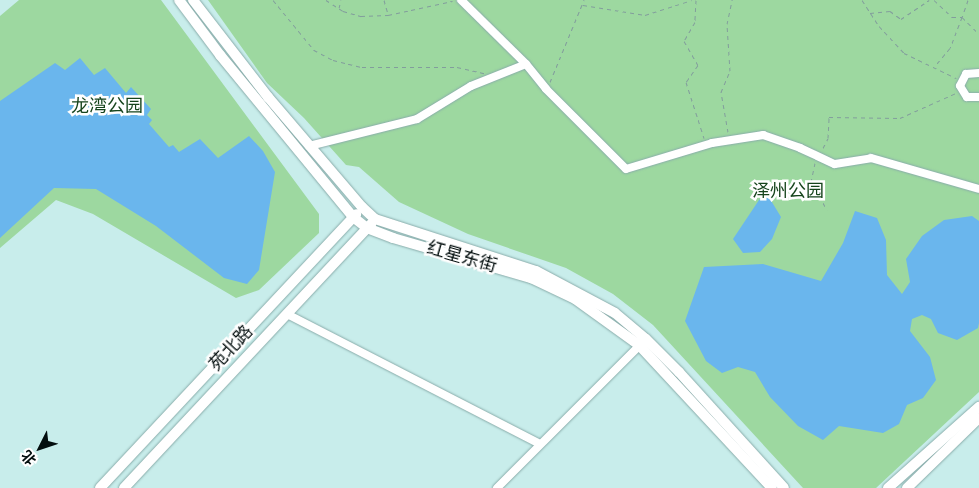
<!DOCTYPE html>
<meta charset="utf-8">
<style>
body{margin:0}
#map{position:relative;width:979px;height:488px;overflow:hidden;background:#c8edeb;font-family:"IBM Plex Sans","Noto Sans SC",sans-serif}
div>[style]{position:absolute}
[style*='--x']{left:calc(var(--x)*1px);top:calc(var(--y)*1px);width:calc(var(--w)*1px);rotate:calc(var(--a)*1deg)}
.green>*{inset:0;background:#9dd8a0}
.water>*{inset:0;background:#6ab6ed}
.path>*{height:1px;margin-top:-0.5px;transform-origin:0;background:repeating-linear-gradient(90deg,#829d9c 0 4px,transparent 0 8px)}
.roads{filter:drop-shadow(0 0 1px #89acaa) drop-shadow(0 0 1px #89acaa)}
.minor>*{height:8px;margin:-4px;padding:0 4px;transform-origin:4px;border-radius:4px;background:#fff}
.major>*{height:10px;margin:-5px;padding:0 5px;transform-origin:5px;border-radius:5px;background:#fff}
span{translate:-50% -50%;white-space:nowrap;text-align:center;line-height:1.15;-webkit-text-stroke:5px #fff;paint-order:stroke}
.park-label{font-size:18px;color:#16441c}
.street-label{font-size:18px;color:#040f0f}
.north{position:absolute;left:15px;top:423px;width:50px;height:50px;-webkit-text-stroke:4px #fff;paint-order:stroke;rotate:229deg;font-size:14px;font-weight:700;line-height:20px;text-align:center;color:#040f0f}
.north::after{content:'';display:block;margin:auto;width:18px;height:22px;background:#040f0f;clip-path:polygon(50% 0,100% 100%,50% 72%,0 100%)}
</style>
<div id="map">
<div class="green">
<i style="clip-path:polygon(19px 0,161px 0,319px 214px,319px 233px,259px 290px,236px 298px,93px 214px,56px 200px,0 248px,0 16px)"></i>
<i style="clip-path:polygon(208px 0,979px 0,979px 392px,876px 488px,803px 488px,653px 325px,613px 294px,566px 268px,468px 234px,399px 202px,359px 167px,346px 165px,304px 118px,267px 83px)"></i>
</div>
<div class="water">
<i style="clip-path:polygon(80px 58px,94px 75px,105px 68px,126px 93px,131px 87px,151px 109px,147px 115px,152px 120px,149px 124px,169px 147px,173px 145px,179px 152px,200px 139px,218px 158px,249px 136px,263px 151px,275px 172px,259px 270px,247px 284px,224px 278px,156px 226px,96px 189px,54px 188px,0 238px,0 101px,55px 63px,65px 70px)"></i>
<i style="clip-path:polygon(767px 194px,781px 217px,772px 239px,760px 252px,743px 253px,733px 239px,759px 200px)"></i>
<i style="clip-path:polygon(855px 211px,877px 218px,886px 240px,887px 275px,902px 294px,910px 282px,906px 259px,922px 236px,944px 220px,972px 216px,979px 221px,979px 323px,978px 328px,957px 340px,938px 333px,931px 319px,922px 315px,912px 319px,910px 331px,930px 357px,936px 380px,923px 398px,907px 405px,899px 424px,883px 433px,839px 426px,823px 440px,798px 426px,770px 397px,755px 372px,738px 367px,722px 373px,706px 361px,685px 321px,704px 267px,763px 264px,821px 281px,843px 243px)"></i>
</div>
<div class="path">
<i style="--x:273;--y:0;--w:65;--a:50.6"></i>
<i style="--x:314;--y:50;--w:21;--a:28"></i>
<i style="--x:333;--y:60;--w:30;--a:14"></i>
<i style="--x:362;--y:67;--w:95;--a:0"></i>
<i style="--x:457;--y:67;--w:28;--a:13"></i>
<i style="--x:326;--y:0;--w:20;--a:33"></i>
<i style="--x:343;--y:11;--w:19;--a:16"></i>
<i style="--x:361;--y:16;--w:27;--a:-2"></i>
<i style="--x:388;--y:15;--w:66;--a:-12.2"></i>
<i style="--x:384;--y:0;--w:15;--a:74"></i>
<i style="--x:696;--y:0;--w:22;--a:93"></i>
<i style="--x:695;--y:22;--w:22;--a:120"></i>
<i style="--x:684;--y:41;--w:28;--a:60"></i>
<i style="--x:698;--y:65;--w:21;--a:125"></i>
<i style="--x:686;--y:82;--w:59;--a:72.2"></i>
<i style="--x:862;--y:0;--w:31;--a:57"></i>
<i style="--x:879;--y:26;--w:37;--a:47"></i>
<i style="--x:904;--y:53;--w:58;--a:25.7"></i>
<i style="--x:934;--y:0;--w:25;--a:43"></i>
<i style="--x:952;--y:17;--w:10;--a:0"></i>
<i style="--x:962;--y:17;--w:33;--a:111"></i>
<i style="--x:950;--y:48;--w:23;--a:130"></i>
<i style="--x:968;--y:0;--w:18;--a:109"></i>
<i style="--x:962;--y:17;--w:24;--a:45"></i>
<i style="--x:583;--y:5;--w:63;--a:9.2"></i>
<i style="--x:645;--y:15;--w:49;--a:-17.7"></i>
<i style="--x:339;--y:8;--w:8;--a:-76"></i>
<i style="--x:870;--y:13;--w:20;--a:-6"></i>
<i style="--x:890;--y:11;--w:14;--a:36"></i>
<i style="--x:901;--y:19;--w:34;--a:-34"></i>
<i style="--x:550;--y:82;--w:89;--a:-67.5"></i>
<i style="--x:728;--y:132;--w:41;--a:-99.9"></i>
<i style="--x:721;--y:92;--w:23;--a:-67"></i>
<i style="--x:730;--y:71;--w:47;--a:-93.7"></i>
<i style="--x:727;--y:24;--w:25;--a:-78"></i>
<i style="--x:823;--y:148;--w:11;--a:-63"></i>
<i style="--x:828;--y:138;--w:21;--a:-87"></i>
<i style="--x:829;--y:117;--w:71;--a:0.8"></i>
<i style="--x:900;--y:118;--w:61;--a:-24.1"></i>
<i style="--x:815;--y:163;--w:19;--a:102"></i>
<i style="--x:811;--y:182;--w:32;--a:60"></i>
</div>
<div class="roads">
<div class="minor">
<i style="--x:461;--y:0;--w:91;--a:44.6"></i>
<i style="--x:979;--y:73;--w:13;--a:176"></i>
<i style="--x:966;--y:74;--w:13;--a:117"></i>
<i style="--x:960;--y:86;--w:13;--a:58"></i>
<i style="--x:967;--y:97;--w:12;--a:0"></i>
<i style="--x:309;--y:146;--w:111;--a:-14"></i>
<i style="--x:417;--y:119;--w:63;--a:-31.4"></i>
<i style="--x:471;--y:86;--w:59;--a:-21.8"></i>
<i style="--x:526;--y:64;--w:32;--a:51"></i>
<i style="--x:546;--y:89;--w:113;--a:45"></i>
<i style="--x:626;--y:169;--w:90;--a:-16.8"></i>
<i style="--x:712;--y:143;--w:52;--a:-8.9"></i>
<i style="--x:763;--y:135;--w:39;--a:19"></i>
<i style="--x:800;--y:148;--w:38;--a:25"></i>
<i style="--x:835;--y:164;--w:36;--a:-9"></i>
<i style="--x:871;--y:158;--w:112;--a:16"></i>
<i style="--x:287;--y:314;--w:282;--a:27.2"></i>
<i style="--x:497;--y:488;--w:206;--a:-45"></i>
</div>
<div class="major">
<i style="--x:179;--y:0;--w:69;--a:53.3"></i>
<i style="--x:220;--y:55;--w:210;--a:50.6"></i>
<i style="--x:353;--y:217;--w:18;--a:38"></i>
<i style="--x:367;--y:228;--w:28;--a:21"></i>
<i style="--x:393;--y:238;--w:144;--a:16.2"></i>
<i style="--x:531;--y:278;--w:49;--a:25.5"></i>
<i style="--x:575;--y:299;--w:79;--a:35.7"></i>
<i style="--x:639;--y:345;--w:195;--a:47.1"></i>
<i style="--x:193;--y:0;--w:123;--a:52.3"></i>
<i style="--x:268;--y:97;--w:145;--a:49.5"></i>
<i style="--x:362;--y:207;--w:18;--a:43"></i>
<i style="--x:375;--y:219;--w:169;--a:17.9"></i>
<i style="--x:536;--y:271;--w:89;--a:28"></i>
<i style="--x:615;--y:313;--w:40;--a:40"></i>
<i style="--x:646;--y:339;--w:47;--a:45"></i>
<i style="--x:679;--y:372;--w:156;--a:47.8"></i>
<i style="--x:100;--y:488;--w:375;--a:-46.9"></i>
<i style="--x:124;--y:488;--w:362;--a:-46.9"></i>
<i style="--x:888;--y:488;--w:122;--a:-41.7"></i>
<i style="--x:907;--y:488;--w:100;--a:-44.2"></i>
</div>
</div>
<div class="park-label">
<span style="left:107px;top:106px">龙湾公园</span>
<span style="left:788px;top:191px">泽州公园</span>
</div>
<div class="street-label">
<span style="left:462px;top:257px;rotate:16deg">红星东街</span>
<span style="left:231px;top:348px;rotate:-47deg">苑北路</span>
</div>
<div class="north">北</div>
</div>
